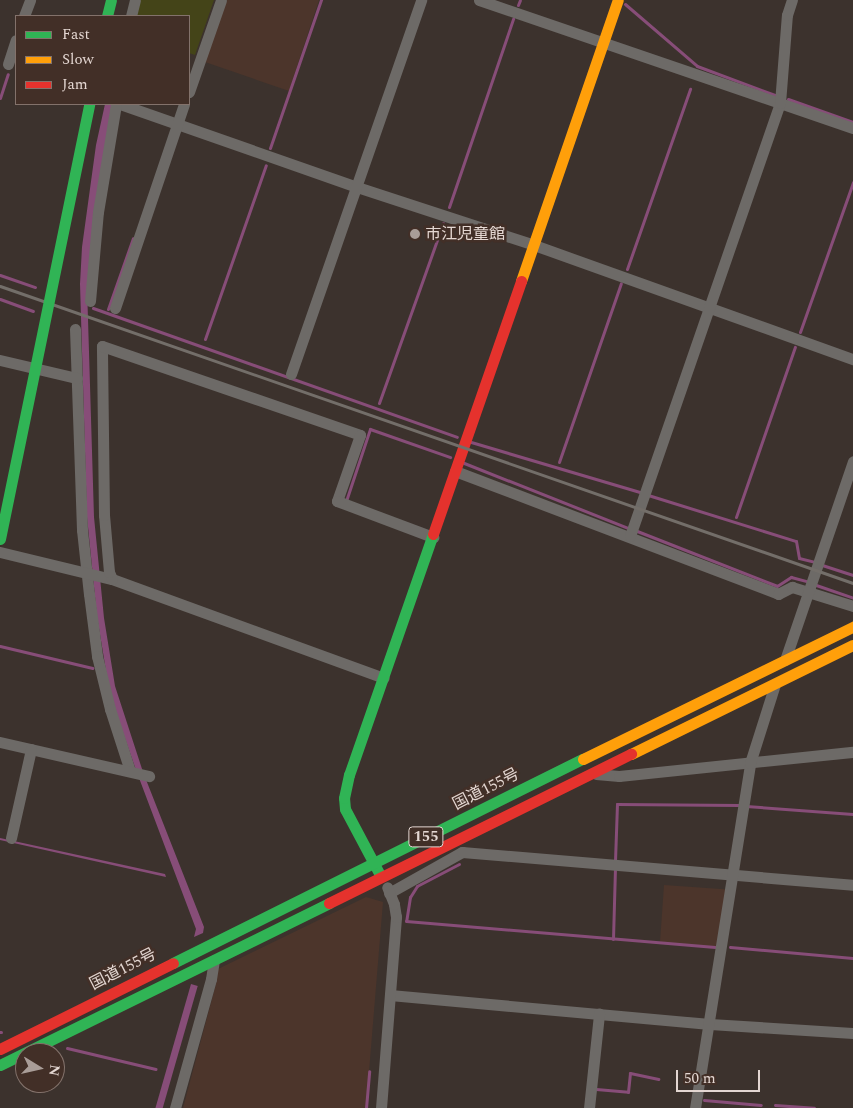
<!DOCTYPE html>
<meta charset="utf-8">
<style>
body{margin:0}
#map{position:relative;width:853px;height:1108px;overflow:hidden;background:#3c322d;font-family:Spectral,"Noto Sans JP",serif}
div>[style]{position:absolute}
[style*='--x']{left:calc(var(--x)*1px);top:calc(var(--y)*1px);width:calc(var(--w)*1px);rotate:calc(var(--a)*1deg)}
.built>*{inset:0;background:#4c352b;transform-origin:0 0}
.green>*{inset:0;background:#444418}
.water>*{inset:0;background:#874d78;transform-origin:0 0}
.stream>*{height:3px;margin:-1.5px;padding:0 1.5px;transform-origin:1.5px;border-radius:1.5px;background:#874d78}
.street>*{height:11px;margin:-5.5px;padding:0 5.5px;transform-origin:5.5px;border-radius:5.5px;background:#6d6a67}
.fast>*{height:11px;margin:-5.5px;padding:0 5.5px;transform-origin:5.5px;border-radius:5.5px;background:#30b455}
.slow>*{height:11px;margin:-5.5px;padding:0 5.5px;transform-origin:5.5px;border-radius:5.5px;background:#ff9f0a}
.jam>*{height:11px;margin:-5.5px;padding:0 5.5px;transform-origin:5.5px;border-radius:5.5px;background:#e5322d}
.rail>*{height:3px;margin:-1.5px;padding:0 1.5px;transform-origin:1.5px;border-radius:1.5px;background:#736e69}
.fast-bridge>*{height:11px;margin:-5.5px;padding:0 5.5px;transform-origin:5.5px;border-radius:5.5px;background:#30b455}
.dots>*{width:14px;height:14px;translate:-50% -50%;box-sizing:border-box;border:2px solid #422f27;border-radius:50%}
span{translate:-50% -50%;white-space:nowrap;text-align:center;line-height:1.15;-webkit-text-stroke:5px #422f27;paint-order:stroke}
.shield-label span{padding:1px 4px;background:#422f27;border:1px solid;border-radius:4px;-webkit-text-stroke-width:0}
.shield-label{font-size:15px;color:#e4d7d2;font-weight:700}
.poi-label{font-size:16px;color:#e4d7d2}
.left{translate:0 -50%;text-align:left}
.street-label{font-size:16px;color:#e4d7d2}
.legend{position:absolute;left:15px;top:15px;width:175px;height:90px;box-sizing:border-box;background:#422f27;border:1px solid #83726b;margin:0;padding:6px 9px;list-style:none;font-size:15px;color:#e4d7d2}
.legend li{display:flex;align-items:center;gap:10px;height:25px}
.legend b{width:25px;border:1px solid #83726b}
.north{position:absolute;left:15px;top:1043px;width:50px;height:50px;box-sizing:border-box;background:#422f27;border:1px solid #83726b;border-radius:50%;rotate:99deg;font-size:14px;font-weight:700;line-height:20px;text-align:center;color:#e4d7d2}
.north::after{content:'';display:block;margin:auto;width:18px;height:22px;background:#a99d98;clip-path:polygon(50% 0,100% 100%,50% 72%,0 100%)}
.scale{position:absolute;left:676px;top:1070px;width:84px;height:22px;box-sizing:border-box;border:2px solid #e4d7d2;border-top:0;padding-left:6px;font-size:15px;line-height:18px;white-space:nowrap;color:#e4d7d2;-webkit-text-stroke:4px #422f27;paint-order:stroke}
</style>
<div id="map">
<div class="built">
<i style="clip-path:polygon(227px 0,319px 0,289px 91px,205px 62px)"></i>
<i style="left:664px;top:885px;width:64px;height:58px;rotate:4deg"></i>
<i style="clip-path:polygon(366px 897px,383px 902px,366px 1108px,183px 1108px,216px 984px,218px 969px)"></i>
</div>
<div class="green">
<i style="clip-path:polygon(140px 0,214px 0,195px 55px,189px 53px,189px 16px,136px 16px)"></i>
</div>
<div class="water">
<i style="clip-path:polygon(105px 104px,112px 104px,87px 286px,94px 517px,104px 618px,115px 686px,143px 772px,204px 927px,203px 933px,194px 937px,196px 929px,136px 770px,110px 695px,97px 616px,87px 517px,80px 284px,82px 247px,96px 145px)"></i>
<i style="clip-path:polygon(0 838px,165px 874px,166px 877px,0 840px)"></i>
<i style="left:191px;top:984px;width:7px;height:129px;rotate:16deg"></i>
</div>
<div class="stream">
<i style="--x:625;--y:4;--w:95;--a:40.7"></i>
<i style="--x:697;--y:66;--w:83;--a:20.4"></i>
<i style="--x:518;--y:5;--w:5;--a:-68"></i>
<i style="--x:0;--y:98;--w:25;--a:-72"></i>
<i style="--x:788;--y:99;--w:69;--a:19.5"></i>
<i style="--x:270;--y:148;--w:157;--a:-71"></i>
<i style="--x:449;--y:207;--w:199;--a:-71.2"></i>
<i style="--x:627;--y:269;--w:191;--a:-70.7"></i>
<i style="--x:0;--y:275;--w:37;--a:19"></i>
<i style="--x:0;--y:299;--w:35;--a:20"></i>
<i style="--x:93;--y:308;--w:386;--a:19.5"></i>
<i style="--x:108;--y:309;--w:75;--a:-70.6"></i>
<i style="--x:800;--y:332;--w:159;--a:-70.5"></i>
<i style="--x:205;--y:339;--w:184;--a:-70.7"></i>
<i style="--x:379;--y:403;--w:191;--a:-70.4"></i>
<i style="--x:471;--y:442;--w:176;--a:16.5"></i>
<i style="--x:559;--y:462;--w:189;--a:-70.9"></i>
<i style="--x:464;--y:463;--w:176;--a:21.6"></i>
<i style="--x:648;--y:495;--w:155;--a:17.3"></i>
<i style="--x:796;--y:541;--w:17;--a:80"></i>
<i style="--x:799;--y:558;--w:16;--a:14"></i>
<i style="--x:346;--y:501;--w:76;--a:-71.6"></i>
<i style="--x:370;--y:429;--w:85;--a:19.3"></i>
<i style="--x:736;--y:517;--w:180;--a:-70.9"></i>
<i style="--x:637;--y:531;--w:150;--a:21.4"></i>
<i style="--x:777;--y:586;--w:17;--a:-33"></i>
<i style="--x:791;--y:577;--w:16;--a:15"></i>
<i style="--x:822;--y:565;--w:33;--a:18"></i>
<i style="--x:816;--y:585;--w:39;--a:19"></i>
<i style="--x:0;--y:646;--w:95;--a:13.4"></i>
<i style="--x:746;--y:806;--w:107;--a:4.3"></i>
<i style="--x:615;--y:861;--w:57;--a:-88"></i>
<i style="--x:617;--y:804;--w:122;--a:0.5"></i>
<i style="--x:459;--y:864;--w:47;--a:152.4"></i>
<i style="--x:417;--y:886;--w:13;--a:122"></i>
<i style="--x:410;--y:897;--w:24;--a:99"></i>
<i style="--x:406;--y:921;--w:310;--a:4.8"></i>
<i style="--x:613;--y:939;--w:70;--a:-88.4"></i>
<i style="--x:730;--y:947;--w:123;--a:5.1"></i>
<i style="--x:0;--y:1032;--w:1;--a:0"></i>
<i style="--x:67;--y:1048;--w:91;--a:13.3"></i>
<i style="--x:596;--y:1089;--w:32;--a:5"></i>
<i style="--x:628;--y:1092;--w:19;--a:-84"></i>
<i style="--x:630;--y:1073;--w:29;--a:12"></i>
<i style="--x:704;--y:1100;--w:57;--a:5"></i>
<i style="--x:775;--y:1105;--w:39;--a:4"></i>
<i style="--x:366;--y:1108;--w:37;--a:-85"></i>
</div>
<div class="street">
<i style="--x:479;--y:0;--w:395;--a:18.9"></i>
<i style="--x:24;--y:16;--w:17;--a:-69"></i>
<i style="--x:131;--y:16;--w:16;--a:-76"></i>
<i style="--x:8;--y:64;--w:25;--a:-72"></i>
<i style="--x:189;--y:92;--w:97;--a:-70.8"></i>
<i style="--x:120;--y:104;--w:251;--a:19.3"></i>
<i style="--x:357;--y:187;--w:186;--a:18.1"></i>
<i style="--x:534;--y:245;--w:339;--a:19.7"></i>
<i style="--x:90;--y:301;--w:89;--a:-84.9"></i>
<i style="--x:98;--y:212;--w:109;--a:-80.5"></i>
<i style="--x:115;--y:308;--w:215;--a:-71.3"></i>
<i style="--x:75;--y:329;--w:201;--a:88"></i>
<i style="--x:82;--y:530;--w:64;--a:83.8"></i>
<i style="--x:89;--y:594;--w:63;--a:82.6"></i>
<i style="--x:97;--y:656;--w:55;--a:76.2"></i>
<i style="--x:110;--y:709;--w:65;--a:72.1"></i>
<i style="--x:0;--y:360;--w:79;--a:13.2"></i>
<i style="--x:291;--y:374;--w:396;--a:-70.8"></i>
<i style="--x:455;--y:471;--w:346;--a:20.8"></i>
<i style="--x:778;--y:594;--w:16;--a:-27"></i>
<i style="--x:792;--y:587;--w:64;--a:17.3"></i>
<i style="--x:630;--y:536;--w:458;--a:-70.9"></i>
<i style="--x:780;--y:103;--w:88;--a:-85.5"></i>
<i style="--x:787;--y:15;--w:16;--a:-72"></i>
<i style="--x:0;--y:552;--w:115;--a:13.6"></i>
<i style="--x:112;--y:579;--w:289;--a:20"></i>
<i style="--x:112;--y:579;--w:8;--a:-113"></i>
<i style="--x:109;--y:572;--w:57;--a:-95"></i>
<i style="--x:104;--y:515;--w:169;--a:-90.7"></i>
<i style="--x:102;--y:346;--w:273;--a:19"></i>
<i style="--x:360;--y:435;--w:70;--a:109.2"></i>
<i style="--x:337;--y:501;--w:103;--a:20.6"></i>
<i style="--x:785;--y:660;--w:210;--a:-71.1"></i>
<i style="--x:0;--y:742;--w:153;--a:12.9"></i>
<i style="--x:596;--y:774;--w:23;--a:5"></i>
<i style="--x:619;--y:776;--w:235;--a:-5.9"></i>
<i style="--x:11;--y:838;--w:91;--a:-77.3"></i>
<i style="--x:389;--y:893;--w:84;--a:-29.3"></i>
<i style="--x:462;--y:852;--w:392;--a:4.8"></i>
<i style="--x:390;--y:995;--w:321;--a:5.2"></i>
<i style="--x:710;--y:1024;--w:143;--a:3.6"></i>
<i style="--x:175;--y:1108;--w:134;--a:-74.4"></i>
<i style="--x:211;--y:979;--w:19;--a:-81"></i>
<i style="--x:381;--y:1108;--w:192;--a:-85.5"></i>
<i style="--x:396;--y:917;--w:13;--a:-99"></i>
<i style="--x:394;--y:904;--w:18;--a:-112"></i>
<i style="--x:589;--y:1108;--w:95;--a:-83.9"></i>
<i style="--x:695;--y:1108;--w:349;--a:-80.9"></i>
<i style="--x:750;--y:763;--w:83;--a:-72.4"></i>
</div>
<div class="fast">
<i style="--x:107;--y:16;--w:16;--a:-76"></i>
<i style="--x:379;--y:873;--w:72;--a:-118"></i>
<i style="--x:345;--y:809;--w:11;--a:-95"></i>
<i style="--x:344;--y:798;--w:24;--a:-78"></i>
<i style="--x:349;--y:775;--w:255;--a:-70.8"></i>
<i style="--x:173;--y:963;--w:458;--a:-26.5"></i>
<i style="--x:0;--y:1065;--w:367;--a:-26.2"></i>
</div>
<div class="slow">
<i style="--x:521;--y:281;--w:297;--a:-71"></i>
<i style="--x:631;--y:754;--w:247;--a:-26.2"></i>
<i style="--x:583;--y:759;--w:301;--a:-26.1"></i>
</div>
<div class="jam">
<i style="--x:433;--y:534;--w:268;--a:-70.8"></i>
<i style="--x:329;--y:903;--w:337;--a:-26.3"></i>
<i style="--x:0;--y:1049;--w:193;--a:-26.4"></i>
</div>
<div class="rail">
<i style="--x:0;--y:286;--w:903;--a:19.2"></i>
</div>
<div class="fast-bridge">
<i style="--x:0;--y:539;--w:444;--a:-78.4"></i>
</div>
<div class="dots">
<i style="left:415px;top:234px;background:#a99d98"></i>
</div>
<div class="shield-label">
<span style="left:426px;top:837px">155</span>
</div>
<div class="poi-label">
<span class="left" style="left:425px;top:234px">市江児童館</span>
</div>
<div class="street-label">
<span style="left:486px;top:789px;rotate:-27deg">国道155号</span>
<span style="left:123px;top:969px;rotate:-27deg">国道155号</span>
</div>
<ul class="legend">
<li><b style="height:6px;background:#30b455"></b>Fast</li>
<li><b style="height:6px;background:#ff9f0a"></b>Slow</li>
<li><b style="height:6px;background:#e5322d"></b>Jam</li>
</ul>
<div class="north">N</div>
<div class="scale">50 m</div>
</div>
